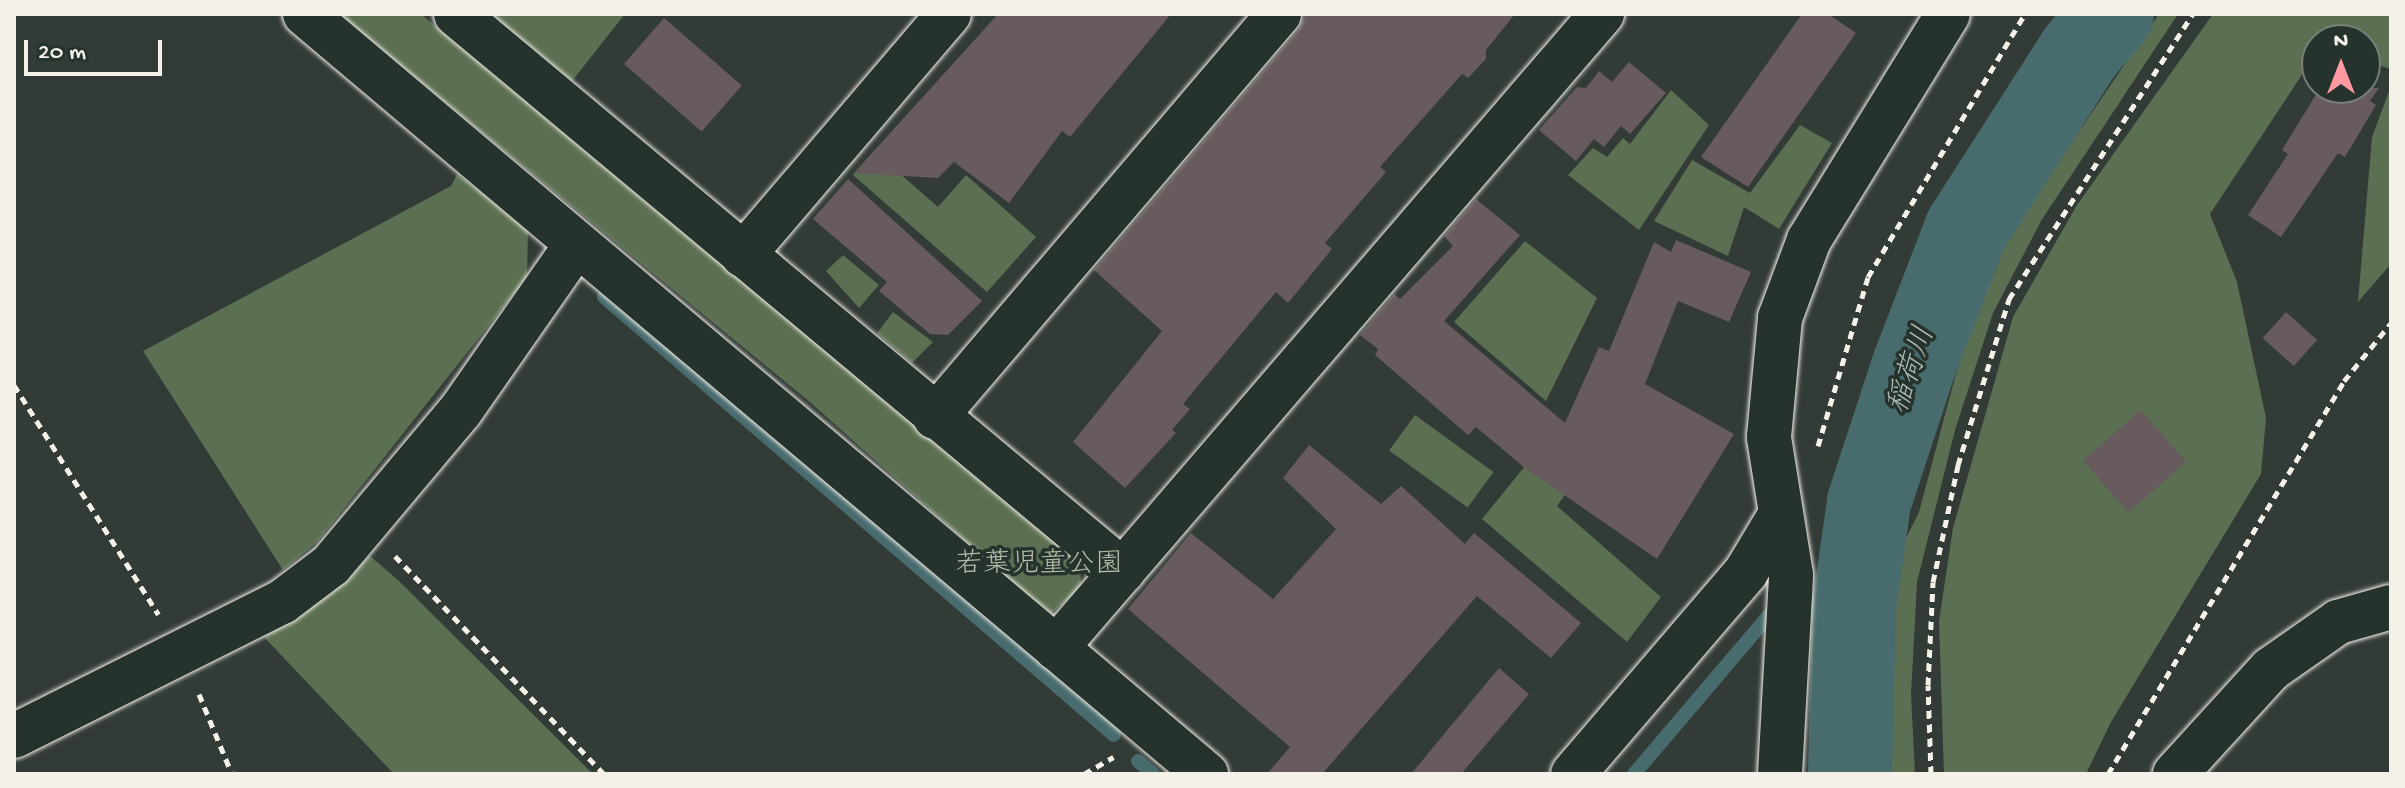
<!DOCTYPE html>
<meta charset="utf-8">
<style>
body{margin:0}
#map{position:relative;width:2405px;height:788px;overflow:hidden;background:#333b37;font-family:"Gochi Hand","Klee One",sans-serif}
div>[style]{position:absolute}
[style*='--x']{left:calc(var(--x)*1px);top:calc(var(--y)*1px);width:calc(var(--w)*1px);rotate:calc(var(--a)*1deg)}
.green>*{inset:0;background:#5b6f52;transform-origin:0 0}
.stream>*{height:14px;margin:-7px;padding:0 7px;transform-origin:7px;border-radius:7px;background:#486b6e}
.river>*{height:84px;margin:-42px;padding:0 42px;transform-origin:42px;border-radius:42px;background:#486b6e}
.building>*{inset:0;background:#675b5d;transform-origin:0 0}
.path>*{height:5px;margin-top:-2.5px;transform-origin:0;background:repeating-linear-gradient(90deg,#f4f1e8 0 8px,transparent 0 14px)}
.roads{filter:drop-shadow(0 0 2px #f4f1e8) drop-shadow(0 0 2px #f4f1e8)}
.minor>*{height:44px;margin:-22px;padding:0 22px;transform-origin:22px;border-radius:22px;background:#26332d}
span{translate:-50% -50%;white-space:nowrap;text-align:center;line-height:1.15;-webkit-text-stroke:7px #26332d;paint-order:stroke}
.park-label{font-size:28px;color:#b7bdac}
.water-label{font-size:30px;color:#afbbb7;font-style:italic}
.frame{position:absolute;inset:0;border:16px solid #f4f1e8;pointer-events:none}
.north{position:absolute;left:2301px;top:24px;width:80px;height:80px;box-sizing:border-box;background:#26332d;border:2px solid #787f78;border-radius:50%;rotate:0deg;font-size:22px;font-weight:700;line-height:32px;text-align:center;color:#f4f1e8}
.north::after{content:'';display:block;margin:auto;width:28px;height:36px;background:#ff9aa2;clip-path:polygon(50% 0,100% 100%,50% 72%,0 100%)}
.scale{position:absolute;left:24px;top:40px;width:138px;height:36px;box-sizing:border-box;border:4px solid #f4f1e8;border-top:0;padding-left:10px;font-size:24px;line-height:28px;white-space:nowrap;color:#f4f1e8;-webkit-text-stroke:6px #26332d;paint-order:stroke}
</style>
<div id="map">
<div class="green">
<i style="clip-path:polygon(338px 14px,421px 14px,1080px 561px,1081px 588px,1049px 615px,811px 403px)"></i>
<i style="clip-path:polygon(491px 14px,625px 14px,572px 81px)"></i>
<i style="clip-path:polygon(2159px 14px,2178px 14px,2041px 221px,1993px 313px,1955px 430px,1917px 582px,1911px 695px,1915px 774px,1867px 774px,1878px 595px,1919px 512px,1969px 325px,2009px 234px)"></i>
<i style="clip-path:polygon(2213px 14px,2391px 14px,2391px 69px,2365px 61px,2365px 40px,2317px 40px,2317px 52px,2210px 214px,2237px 282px,2266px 418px,2261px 474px,2111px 722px,2086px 774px,1944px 774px,1939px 621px,1953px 528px,2013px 317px,2077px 205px)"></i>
<i style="clip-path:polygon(2391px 86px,2391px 264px,2358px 302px,2372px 137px)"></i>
<i style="clip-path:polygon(1671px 90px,1709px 125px,1639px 230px,1568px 175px,1593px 148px,1607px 157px,1623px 138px,1630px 144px)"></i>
<i style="clip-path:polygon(1800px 125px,1832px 143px,1779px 229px,1744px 207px,1728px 256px,1654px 221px,1692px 160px,1750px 193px)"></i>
<i style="clip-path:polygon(874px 151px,938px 207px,966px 175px,1036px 237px,987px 292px,853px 175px)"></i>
<i style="clip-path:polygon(457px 174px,528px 229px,527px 277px,318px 541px,283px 570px,143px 351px,451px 186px)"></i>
<i style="clip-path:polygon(1525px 241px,1597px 298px,1546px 401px,1454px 322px)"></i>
<i style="clip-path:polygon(843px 255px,879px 285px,859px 308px,826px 271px)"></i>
<i style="clip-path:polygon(893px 312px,933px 342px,912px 363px,877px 333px)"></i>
<i style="left:1415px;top:415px;width:97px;height:44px;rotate:36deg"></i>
<i style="clip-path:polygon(1546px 440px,1584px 467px,1557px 506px,1661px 597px,1627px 642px,1482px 519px)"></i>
<i style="clip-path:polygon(370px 556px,398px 580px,593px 774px,394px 774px,264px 637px,308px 610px)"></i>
</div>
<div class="stream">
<i style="--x:604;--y:297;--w:672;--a:40.66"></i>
<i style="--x:1138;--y:761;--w:20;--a:41"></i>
<i style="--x:1634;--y:774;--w:213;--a:-49.6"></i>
</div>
<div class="river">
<i style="--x:1850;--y:774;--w:166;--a:-88.6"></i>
<i style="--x:1854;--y:608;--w:107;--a:-81.9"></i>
<i style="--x:1869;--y:502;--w:144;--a:-71.8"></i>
<i style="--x:1914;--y:365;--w:145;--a:-68.9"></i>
<i style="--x:1966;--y:230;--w:210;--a:-57.4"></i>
<i style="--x:2079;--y:53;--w:51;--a:-49.8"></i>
</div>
<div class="building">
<i style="clip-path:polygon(998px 14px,1171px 14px,1070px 137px,1062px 131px,1009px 203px,954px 162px,938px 178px,854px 173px)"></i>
<i style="clip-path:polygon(1306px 14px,1515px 14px,1486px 50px,1486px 59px,1468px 78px,1462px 74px,1380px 167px,1386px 172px,1325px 243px,1332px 249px,1288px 303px,1276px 292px,1183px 404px,1190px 409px,1172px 430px,1176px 433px,1125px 488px,1073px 442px,1162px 331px,1094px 270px,1298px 30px)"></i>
<i style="clip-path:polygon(1802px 14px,1828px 14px,1856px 33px,1748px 187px,1701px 157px)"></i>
<i style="left:664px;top:18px;width:103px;height:61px;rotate:41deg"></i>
<i style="clip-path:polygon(1629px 62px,1666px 93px,1630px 134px,1621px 126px,1604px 147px,1594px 139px,1576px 161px,1539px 130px,1577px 87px,1586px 88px,1599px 71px,1612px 82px)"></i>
<i style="clip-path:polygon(2320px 88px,2379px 88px,2370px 101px,2376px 105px,2345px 157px,2338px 153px,2281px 237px,2248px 215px,2288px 154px,2282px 150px)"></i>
<i style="clip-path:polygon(848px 179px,982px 301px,948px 335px,930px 334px,879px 291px,887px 282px,813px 219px)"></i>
<i style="clip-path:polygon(1476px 199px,1520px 235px,1444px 321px,1565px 423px,1599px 347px,1609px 351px,1654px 242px,1671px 252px,1676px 240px,1751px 272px,1729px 322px,1678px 301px,1645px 384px,1734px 434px,1657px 559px,1525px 468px,1476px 427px,1468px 435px,1375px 355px,1378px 349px,1360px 335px,1394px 294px,1400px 299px,1453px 246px,1444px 236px)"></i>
<i style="left:2286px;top:312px;width:42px;height:35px;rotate:42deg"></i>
<i style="left:2141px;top:410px;width:69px;height:77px;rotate:49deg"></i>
<i style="clip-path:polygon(1309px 445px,1381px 504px,1401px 486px,1465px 544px,1474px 533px,1581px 623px,1551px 658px,1477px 596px,1322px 774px,1267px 774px,1290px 747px,1128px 609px,1191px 533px,1273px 599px,1336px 529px,1283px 478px)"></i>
<i style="clip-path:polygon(1499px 668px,1529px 694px,1461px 774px,1411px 774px)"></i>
</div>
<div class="path">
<i style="--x:14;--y:385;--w:271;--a:57.8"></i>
<i style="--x:1818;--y:446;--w:176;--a:-73.5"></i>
<i style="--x:1868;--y:277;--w:306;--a:-59.2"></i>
<i style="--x:395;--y:556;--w:302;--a:46.2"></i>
<i style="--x:199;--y:694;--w:87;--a:67.6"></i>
<i style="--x:1084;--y:774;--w:34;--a:-30"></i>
<i style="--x:1931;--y:774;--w:89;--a:-91.9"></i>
<i style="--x:1928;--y:685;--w:103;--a:-87.2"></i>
<i style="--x:1933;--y:582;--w:120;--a:-77.9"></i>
<i style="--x:1958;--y:465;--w:174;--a:-72.9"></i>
<i style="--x:2009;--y:299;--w:339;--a:-57.2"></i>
<i style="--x:2108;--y:774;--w:458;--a:-59"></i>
<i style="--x:2344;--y:381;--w:75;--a:-51"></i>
</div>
<div class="roads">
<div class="minor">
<i style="--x:305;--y:14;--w:1179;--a:40.15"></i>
<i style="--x:456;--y:14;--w:869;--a:39.86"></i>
<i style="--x:743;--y:255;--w:317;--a:-49.5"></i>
<i style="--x:935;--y:417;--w:530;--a:-49.52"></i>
<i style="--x:1056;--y:648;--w:837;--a:-49.27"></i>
<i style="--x:14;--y:736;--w:300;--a:-26.6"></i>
<i style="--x:282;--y:602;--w:61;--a:-37.1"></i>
<i style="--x:331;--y:565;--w:202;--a:-50"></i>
<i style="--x:461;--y:410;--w:201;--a:-55.1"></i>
<i style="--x:1573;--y:774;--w:266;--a:-49.4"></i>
<i style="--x:1746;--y:572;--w:64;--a:-59"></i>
<i style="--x:1780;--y:774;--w:199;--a:-86.8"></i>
<i style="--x:1791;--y:575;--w:140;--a:-99.1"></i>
<i style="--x:1769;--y:437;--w:120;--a:-84.7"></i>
<i style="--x:1780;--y:318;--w:83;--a:-69.6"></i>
<i style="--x:1809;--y:240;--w:265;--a:-58.4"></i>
<i style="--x:2175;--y:774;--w:142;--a:-47.6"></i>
<i style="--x:2271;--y:669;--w:82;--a:-35"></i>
<i style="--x:2338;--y:622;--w:55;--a:-15.8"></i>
</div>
</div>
<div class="park-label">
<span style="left:1039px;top:566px">若葉児童公園</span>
</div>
<div class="water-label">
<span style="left:1914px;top:371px;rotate:-71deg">稲荷川</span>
</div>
<div class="frame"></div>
<div class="north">N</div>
<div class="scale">20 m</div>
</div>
